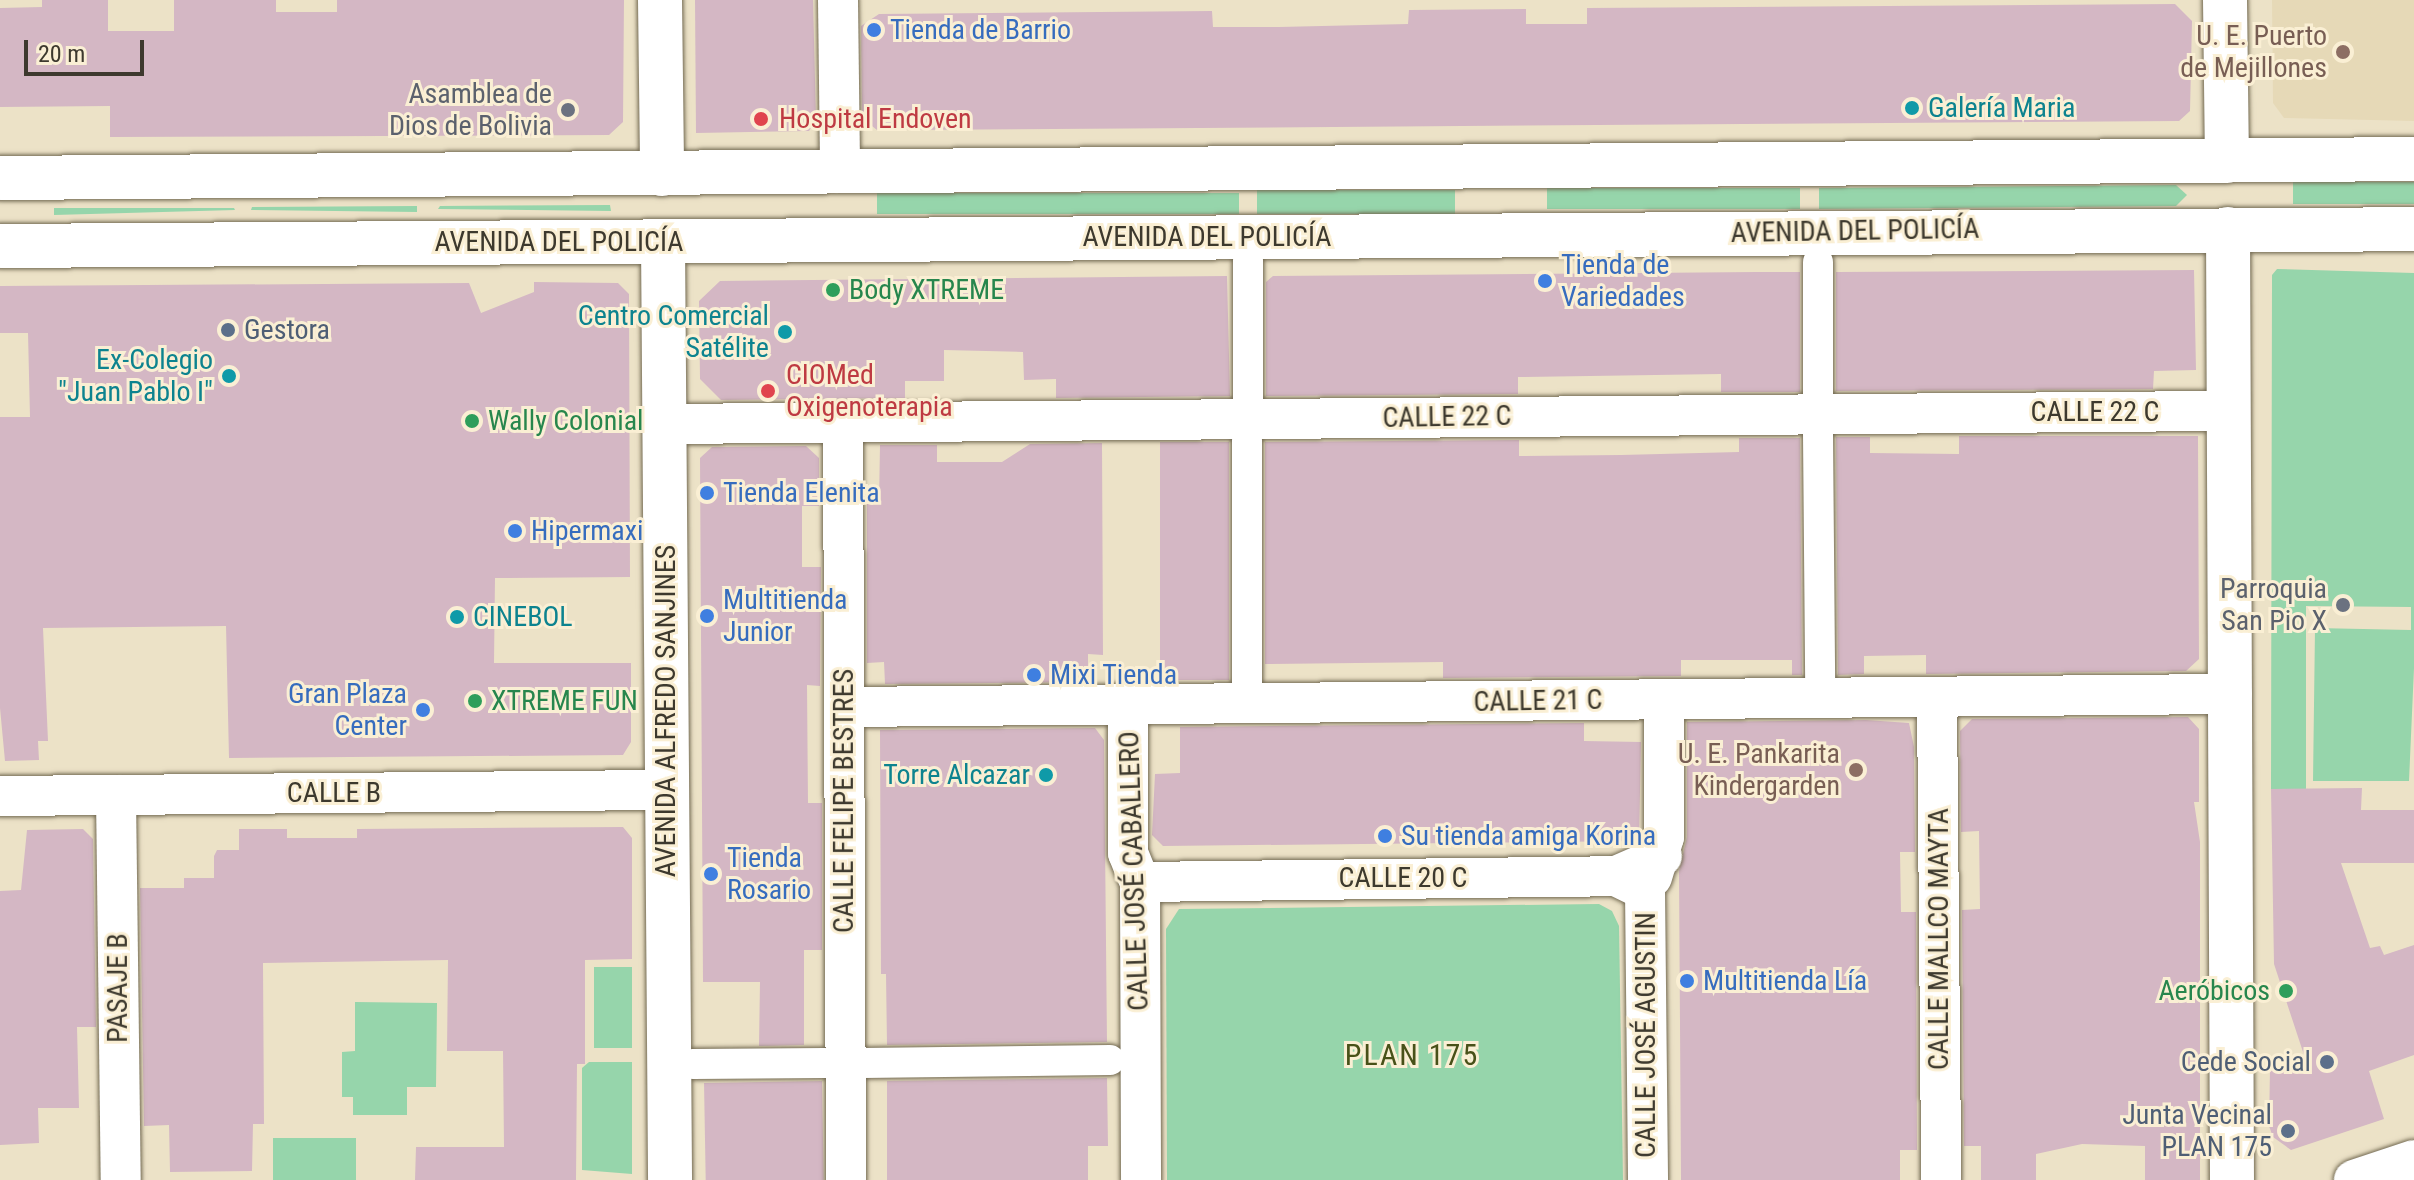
<!DOCTYPE html>
<meta charset="utf-8">
<style>
body{margin:0}
#map{position:relative;width:2414px;height:1180px;overflow:hidden;background:#ece2c7;font-family:"Roboto Condensed",sans-serif}
div>[style]{position:absolute}
[style*='--x']{left:calc(var(--x)*1px);top:calc(var(--y)*1px);width:calc(var(--w)*1px);rotate:calc(var(--a)*1deg)}
.built>*{inset:0;background:#e6d9b7}
.green>*{inset:0;background:#96d5ab;transform-origin:0 0}
.building>*{inset:0;background:#d4b7c4;transform-origin:0 0}
.roads{filter:drop-shadow(0 0 2px #736a52) drop-shadow(0 0 2px #736a52)}
.pedestrian>*{height:30px;margin:-15px;padding:0 15px;transform-origin:15px;border-radius:15px;background:#fff}
.minor>*{height:40px;margin:-20px;padding:0 20px;transform-origin:20px;border-radius:20px;background:#fff}
.tertiary>*{height:44px;margin:-22px;padding:0 22px;transform-origin:22px;border-radius:22px;background:#fff}
.secondary>*{height:44px;margin:-22px;padding:0 22px;transform-origin:22px;border-radius:22px;background:#fff}
.dots>*{width:22px;height:22px;translate:-50% -50%;box-sizing:border-box;border:4px solid #faefd4;border-radius:50%}
span{translate:-50% -50%;white-space:nowrap;text-align:center;line-height:1.15;-webkit-text-stroke:6px #faefd4;paint-order:stroke}
.shop-label{font-size:28px;color:#366cbe}
.left{translate:0 -50%;text-align:left}
.right{translate:-100% -50%;text-align:right}
.education-label{font-size:28px;color:#785e54}
.worship-label{font-size:28px;color:#5b616d}
.culture-label{font-size:28px;color:#0d838f}
.health-label{font-size:28px;color:#be3a42}
.street-label{font-size:28px;color:#3d392e}
.leisure-label{font-size:28px;color:#27864d}
.service-label{font-size:28px;color:#4e5e75}
.neighbourhood-label{font-size:30px;color:#485118;letter-spacing:2px}
.scale{position:absolute;left:24px;top:40px;width:120px;height:36px;box-sizing:border-box;border:4px solid #3d392e;border-top:0;padding-left:10px;font-size:24px;line-height:28px;white-space:nowrap;color:#3d392e;-webkit-text-stroke:6px #faefd4;paint-order:stroke}
</style>
<div id="map">
<div class="built">
<i style="clip-path:polygon(2272px 0,2414px 0,2414px 121px,2284px 118px,2273px 103px)"></i>
</div>
<div class="green">
<i style="left:2414px;top:182px;width:22px;height:121px;rotate:90deg"></i>
<i style="clip-path:polygon(2176px 185px,2187px 195px,2176px 206px,1819px 209px,1819px 188px)"></i>
<i style="left:1800px;top:188px;width:21px;height:253px;rotate:90deg"></i>
<i style="left:1455px;top:190px;width:24px;height:198px;rotate:90deg"></i>
<i style="left:1239px;top:193px;width:21px;height:362px;rotate:90deg"></i>
<i style="clip-path:polygon(610px 205px,611px 211px,438px 209px,440px 206px)"></i>
<i style="clip-path:polygon(417px 206px,417px 212px,251px 210px,252px 207px)"></i>
<i style="clip-path:polygon(54px 208px,234px 208px,235px 210px,54px 215px)"></i>
<i style="clip-path:polygon(2277px 269px,2414px 273px,2414px 668px,2409px 781px,2313px 781px,2315px 628px,2411px 630px,2411px 607px,2306px 606px,2306px 789px,2271px 789px,2272px 275px)"></i>
<i style="clip-path:polygon(1599px 904px,1612px 911px,1619px 926px,1623px 1180px,1167px 1180px,1166px 929px,1179px 909px)"></i>
<i style="left:594px;top:967px;width:38px;height:81px"></i>
<i style="clip-path:polygon(355px 1002px,437px 1003px,436px 1087px,407px 1087px,407px 1115px,353px 1115px,353px 1097px,342px 1097px,342px 1052px,355px 1051px)"></i>
<i style="clip-path:polygon(589px 1062px,632px 1062px,632px 1174px,582px 1170px,582px 1068px)"></i>
<i style="left:273px;top:1138px;width:83px;height:42px"></i>
</div>
<div class="building">
<i style="clip-path:polygon(42px 0,108px 0,108px 31px,174px 31px,174px 0,276px 0,276px 12px,337px 12px,337px 0,624px 0,623px 122px,609px 135px,110px 137px,110px 106px,0 107px,0 8px,42px 7px)"></i>
<i style="clip-path:polygon(695px 0,813px 0,816px 120px,809px 131px,696px 133px)"></i>
<i style="clip-path:polygon(2175px 4px,2192px 21px,2190px 111px,2179px 121px,902px 130px,877px 130px,862px 118px,861px 26px,879px 14px,1212px 11px,1213px 27px,1279px 27px,1408px 24px,1409px 10px,1526px 9px,1526px 24px,1587px 24px,1587px 8px)"></i>
<i style="clip-path:polygon(2194px 270px,2196px 370px,2154px 371px,2153px 389px,1836px 391px,1836px 272px)"></i>
<i style="clip-path:polygon(1757px 272px,1800px 272px,1800px 392px,1721px 392px,1721px 374px,1518px 377px,1518px 394px,1266px 396px,1266px 282px,1273px 276px)"></i>
<i style="clip-path:polygon(1227px 276px,1230px 396px,1056px 398px,1056px 379px,1024px 380px,1023px 352px,944px 350px,944px 381px,905px 381px,905px 398px,721px 400px,700px 379px,699px 301px,720px 281px)"></i>
<i style="clip-path:polygon(534px 282px,618px 283px,629px 294px,630px 577px,495px 578px,494px 663px,631px 663px,631px 742px,623px 755px,229px 758px,226px 626px,43px 628px,48px 741px,38px 741px,39px 760px,5px 761px,0 708px,0 417px,30px 417px,28px 333px,0 333px,0 286px,469px 283px,481px 313px,534px 292px)"></i>
<i style="clip-path:polygon(1959px 436px,2198px 436px,2199px 659px,2186px 671px,1926px 674px,1926px 655px,1864px 656px,1864px 674px,1838px 675px,1836px 437px,1870px 437px,1870px 453px,1959px 454px)"></i>
<i style="clip-path:polygon(1739px 438px,1800px 438px,1802px 675px,1792px 675px,1792px 660px,1681px 660px,1681px 676px,1443px 678px,1443px 662px,1265px 664px,1265px 442px,1519px 440px,1519px 456px,1621px 455px,1739px 452px)"></i>
<i style="left:1229px;top:442px;width:238px;height:69px;rotate:90deg"></i>
<i style="clip-path:polygon(1102px 443px,1103px 655px,1088px 654px,1088px 682px,885px 684px,884px 662px,867px 663px,867px 504px,879px 503px,880px 445px,937px 445px,937px 462px,1002px 462px,1030px 444px)"></i>
<i style="clip-path:polygon(806px 446px,819px 458px,819px 506px,802px 506px,802px 567px,821px 567px,820px 686px,807px 685px,808px 803px,822px 803px,822px 950px,804px 950px,804px 1045px,759px 1046px,760px 982px,703px 982px,700px 458px,712px 447px)"></i>
<i style="clip-path:polygon(2188px 717px,2199px 729px,2199px 802px,2194px 802px,2200px 842px,2200px 1180px,2145px 1180px,2145px 1146px,2082px 1144px,2036px 1154px,2036px 1180px,1981px 1180px,1981px 1146px,1964px 1146px,1962px 910px,1980px 909px,1979px 831px,1961px 832px,1960px 731px,1972px 719px)"></i>
<i style="clip-path:polygon(1866px 720px,1909px 723px,1914px 747px,1915px 852px,1900px 852px,1901px 912px,1916px 912px,1917px 1150px,1900px 1150px,1900px 1180px,1681px 1180px,1679px 871px,1687px 837px,1687px 722px)"></i>
<i style="clip-path:polygon(1584px 723px,1584px 741px,1641px 742px,1639px 841px,1163px 846px,1152px 835px,1155px 774px,1180px 773px,1180px 727px)"></i>
<i style="clip-path:polygon(1095px 728px,1104px 740px,1107px 1042px,887px 1045px,886px 974px,881px 974px,880px 730px)"></i>
<i style="clip-path:polygon(2362px 788px,2361px 810px,2414px 810px,2414px 863px,2341px 863px,2370px 948px,2380px 946px,2384px 955px,2414px 945px,2414px 1055px,2369px 1071px,2384px 1119px,2291px 1150px,2273px 1137px,2269px 1126px,2270px 1069px,2304px 1055px,2274px 964px,2271px 789px)"></i>
<i style="clip-path:polygon(623px 827px,632px 838px,632px 959px,585px 960px,585px 1064px,577px 1064px,576px 1180px,415px 1180px,416px 1147px,504px 1147px,503px 1051px,447px 1051px,448px 960px,263px 963px,264px 1124px,253px 1124px,252px 1171px,170px 1172px,169px 1125px,144px 1126px,140px 888px,184px 888px,184px 878px,214px 878px,214px 856px,217px 850px,239px 850px,239px 829px,287px 829px,287px 838px,357px 838px,357px 829px)"></i>
<i style="clip-path:polygon(83px 829px,93px 839px,96px 1027px,77px 1027px,79px 1108px,38px 1108px,39px 1143px,0 1145px,0 891px,21px 890px,27px 830px)"></i>
<i style="clip-path:polygon(1107px 1078px,1108px 1146px,1088px 1146px,1088px 1180px,887px 1180px,887px 1081px)"></i>
<i style="left:822px;top:1081px;width:99px;height:118px;rotate:89deg"></i>
</div>
<div class="roads">
<div class="pedestrian">
<i style="--x:1818;--y:394;--w:132;--a:-90"></i>
<i style="--x:1248;--y:399;--w:139;--a:-90"></i>
<i style="--x:1818;--y:434;--w:244;--a:89.5"></i>
<i style="--x:1247;--y:440;--w:244;--a:90"></i>
<i style="--x:863;--y:1063;--w:247;--a:-0.7"></i>
<i style="--x:693;--y:1064;--w:132;--a:-0.4"></i>
</div>
<div class="minor">
<i style="--x:838;--y:0;--w:173;--a:89.3"></i>
<i style="--x:843;--y:422;--w:758;--a:89.77"></i>
<i style="--x:665;--y:424;--w:1564;--a:-0.48"></i>
<i style="--x:1937;--y:698;--w:482;--a:89.5"></i>
<i style="--x:1128;--y:705;--w:148;--a:90"></i>
<i style="--x:1128;--y:853;--w:31;--a:68"></i>
<i style="--x:1140;--y:882;--w:298;--a:89.8"></i>
<i style="--x:844;--y:707;--w:1388;--a:-0.54"></i>
<i style="--x:116;--y:795;--w:385;--a:89.3"></i>
<i style="--x:0;--y:796;--w:667;--a:-0.52"></i>
<i style="--x:1616;--y:876;--w:32;--a:26"></i>
<i style="--x:1645;--y:890;--w:290;--a:89.4"></i>
<i style="--x:1652;--y:877;--w:42;--a:-73.3"></i>
<i style="--x:1664;--y:837;--w:137;--a:-90"></i>
<i style="--x:1140;--y:882;--w:476;--a:-0.7"></i>
<i style="--x:1616;--y:876;--w:50;--a:-23.5"></i>
<i style="--x:2354;--y:1180;--w:63;--a:-18.4"></i>
</div>
<div class="tertiary">
<i style="--x:660;--y:0;--w:174;--a:89.3"></i>
<i style="--x:2225;--y:0;--w:161;--a:89.3"></i>
<i style="--x:2228;--y:229;--w:951;--a:89.76"></i>
<i style="--x:663;--y:241;--w:939;--a:89.57"></i>
</div>
<div class="secondary">
<i style="--x:0;--y:178;--w:2414;--a:-0.45"></i>
<i style="--x:0;--y:246;--w:2414;--a:-0.4"></i>
</div>
</div>
<div class="dots">
<i style="left:874px;top:30px;background:#3f7fe0"></i>
<i style="left:2343px;top:52px;background:#8d6e63"></i>
<i style="left:1912px;top:108px;background:#0f9aa8"></i>
<i style="left:568px;top:110px;background:#6b7280"></i>
<i style="left:761px;top:119px;background:#e0444e"></i>
<i style="left:1545px;top:281px;background:#3f7fe0"></i>
<i style="left:833px;top:290px;background:#2e9e5b"></i>
<i style="left:228px;top:330px;background:#5c6f8a"></i>
<i style="left:785px;top:332px;background:#0f9aa8"></i>
<i style="left:229px;top:376px;background:#0f9aa8"></i>
<i style="left:768px;top:391px;background:#e0444e"></i>
<i style="left:472px;top:421px;background:#2e9e5b"></i>
<i style="left:707px;top:493px;background:#3f7fe0"></i>
<i style="left:515px;top:531px;background:#3f7fe0"></i>
<i style="left:2343px;top:605px;background:#6b7280"></i>
<i style="left:707px;top:616px;background:#3f7fe0"></i>
<i style="left:457px;top:617px;background:#0f9aa8"></i>
<i style="left:1034px;top:675px;background:#3f7fe0"></i>
<i style="left:475px;top:701px;background:#2e9e5b"></i>
<i style="left:423px;top:710px;background:#3f7fe0"></i>
<i style="left:1856px;top:770px;background:#8d6e63"></i>
<i style="left:1046px;top:775px;background:#0f9aa8"></i>
<i style="left:1385px;top:836px;background:#3f7fe0"></i>
<i style="left:711px;top:874px;background:#3f7fe0"></i>
<i style="left:1687px;top:981px;background:#3f7fe0"></i>
<i style="left:2286px;top:991px;background:#2e9e5b"></i>
<i style="left:2327px;top:1062px;background:#5c6f8a"></i>
<i style="left:2288px;top:1131px;background:#5c6f8a"></i>
</div>
<div class="shop-label">
<span class="left" style="left:890px;top:30px">Tienda de Barrio</span>
<span class="left" style="left:1561px;top:281px">Tienda de<br>Variedades</span>
<span class="left" style="left:723px;top:493px">Tienda Elenita</span>
<span class="left" style="left:531px;top:531px">Hipermaxi</span>
<span class="left" style="left:723px;top:616px">Multitienda<br>Junior</span>
<span class="left" style="left:1050px;top:675px">Mixi Tienda</span>
<span class="right" style="left:407px;top:710px">Gran Plaza<br>Center</span>
<span class="left" style="left:1401px;top:836px">Su tienda amiga Korina</span>
<span class="left" style="left:727px;top:874px">Tienda<br>Rosario</span>
<span class="left" style="left:1703px;top:981px">Multitienda Lía</span>
</div>
<div class="education-label">
<span class="right" style="left:2327px;top:52px">U. E. Puerto<br>de Mejillones</span>
<span class="right" style="left:1840px;top:770px">U. E. Pankarita<br>Kindergarden</span>
</div>
<div class="worship-label">
<span class="right" style="left:552px;top:110px">Asamblea de<br>Dios de Bolivia</span>
<span class="right" style="left:2327px;top:605px">Parroquia<br>San Pio X</span>
</div>
<div class="culture-label">
<span class="left" style="left:1928px;top:108px">Galería Maria</span>
<span class="right" style="left:769px;top:332px">Centro Comercial<br>Satélite</span>
<span class="right" style="left:213px;top:376px">Ex-Colegio<br>"Juan Pablo I"</span>
<span class="left" style="left:473px;top:617px">CINEBOL</span>
<span class="right" style="left:1030px;top:775px">Torre Alcazar</span>
</div>
<div class="health-label">
<span class="left" style="left:779px;top:119px">Hospital Endoven</span>
<span class="left" style="left:786px;top:391px">CIOMed<br>Oxigenoterapia</span>
</div>
<div class="street-label">
<span style="left:1855px;top:231px;rotate:-1deg">AVENIDA DEL POLICÍA</span>
<span style="left:1207px;top:237px">AVENIDA DEL POLICÍA</span>
<span style="left:559px;top:242px">AVENIDA DEL POLICÍA</span>
<span style="left:2095px;top:412px">CALLE 22 C</span>
<span style="left:1447px;top:417px;rotate:-1deg">CALLE 22 C</span>
<span style="left:1538px;top:701px;rotate:-1deg">CALLE 21 C</span>
<span style="left:666px;top:711px;rotate:-90deg">AVENIDA ALFREDO SANJINES</span>
<span style="left:334px;top:793px">CALLE B</span>
<span style="left:844px;top:801px;rotate:-90deg">CALLE FELIPE BESTRES</span>
<span style="left:1134px;top:871px;rotate:-92deg">CALLE JOSÉ CABALLERO</span>
<span style="left:1403px;top:878px">CALLE 20 C</span>
<span style="left:1939px;top:939px;rotate:-90deg">CALLE MALLCO MAYTA</span>
<span style="left:118px;top:988px;rotate:-90deg">PASAJE B</span>
<span style="left:1646px;top:1035px;rotate:-90deg">CALLE JOSÉ AGUSTIN</span>
</div>
<div class="leisure-label">
<span class="left" style="left:849px;top:290px">Body XTREME</span>
<span class="left" style="left:488px;top:421px">Wally Colonial</span>
<span class="left" style="left:491px;top:701px">XTREME FUN</span>
<span class="right" style="left:2270px;top:991px">Aeróbicos</span>
</div>
<div class="service-label">
<span class="left" style="left:244px;top:330px">Gestora</span>
<span class="right" style="left:2311px;top:1062px">Cede Social</span>
<span class="right" style="left:2272px;top:1131px">Junta Vecinal<br>PLAN 175</span>
</div>
<div class="neighbourhood-label">
<span style="left:1412px;top:1055px">PLAN 175</span>
</div>
<div class="scale">20 m</div>
</div>
